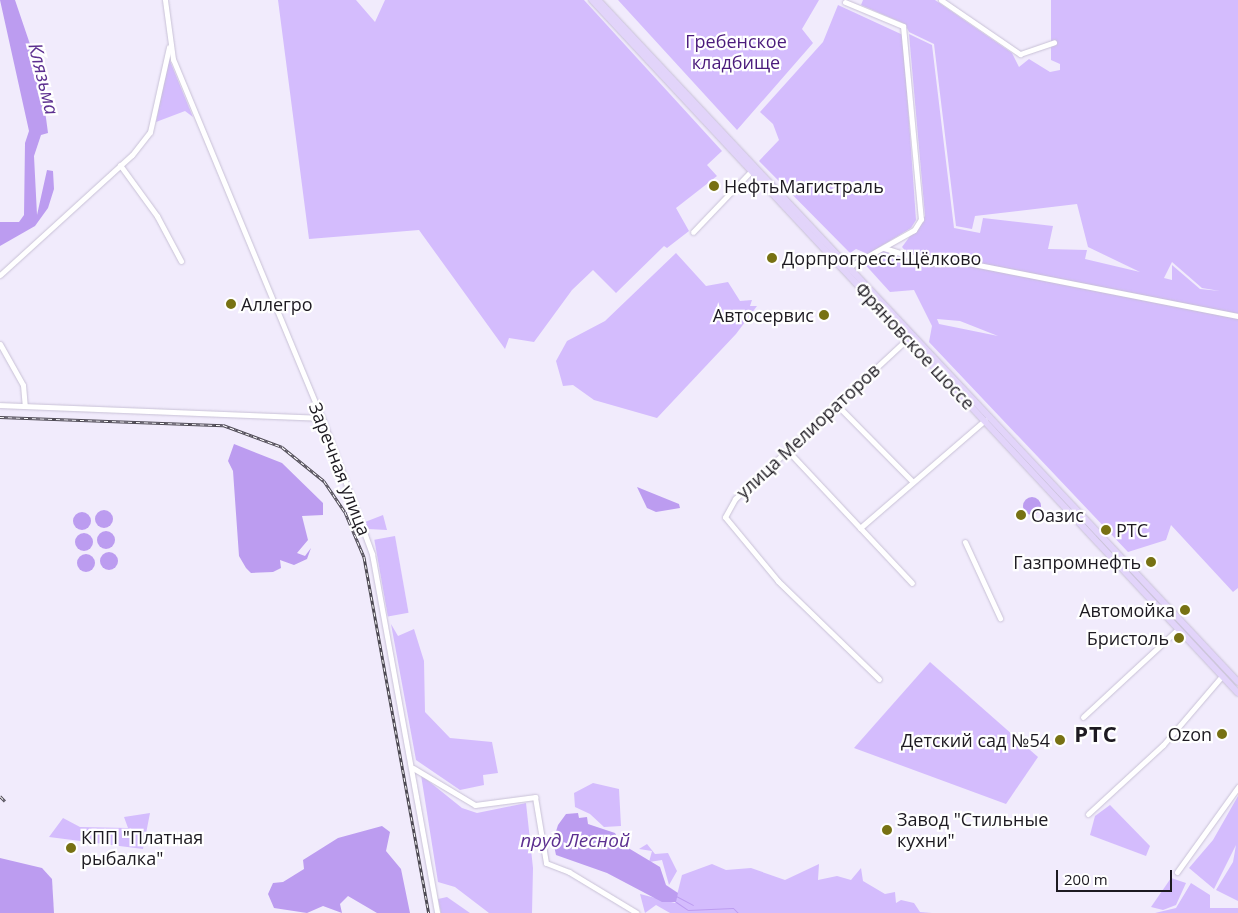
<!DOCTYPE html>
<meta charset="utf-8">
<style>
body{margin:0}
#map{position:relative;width:1238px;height:913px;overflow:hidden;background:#f1ebfc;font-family:"Open Sans",sans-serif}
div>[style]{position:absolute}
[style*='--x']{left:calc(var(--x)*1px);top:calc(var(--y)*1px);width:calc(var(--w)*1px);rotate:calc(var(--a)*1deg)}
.green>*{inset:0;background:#d4bcfd;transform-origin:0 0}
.water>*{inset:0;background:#bc9cf0}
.round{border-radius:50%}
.stream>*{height:1px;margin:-0.5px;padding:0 0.5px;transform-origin:0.5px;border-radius:0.5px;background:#bc9cf0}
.roads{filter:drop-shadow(0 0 1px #c8c1d6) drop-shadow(0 0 1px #c8c1d6)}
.minor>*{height:5px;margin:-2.5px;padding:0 2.5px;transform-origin:2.5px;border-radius:2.5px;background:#fff}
.major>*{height:6px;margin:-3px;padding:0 3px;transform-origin:3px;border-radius:3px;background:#e2d4fa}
.rail>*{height:3px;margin-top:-1.5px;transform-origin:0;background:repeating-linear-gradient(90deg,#fff 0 4px,#4d4953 0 8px);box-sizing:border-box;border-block:1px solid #4d4953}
.dots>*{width:14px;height:14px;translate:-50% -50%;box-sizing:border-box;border:2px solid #fff;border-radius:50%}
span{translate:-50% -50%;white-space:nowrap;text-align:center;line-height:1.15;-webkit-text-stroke:4.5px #fff;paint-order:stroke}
.park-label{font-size:18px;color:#4b1b7c}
.poi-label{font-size:18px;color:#1d1a21}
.left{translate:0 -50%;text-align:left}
.right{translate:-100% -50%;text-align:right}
.street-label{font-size:18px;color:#1d1a21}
.water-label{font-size:19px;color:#5d3090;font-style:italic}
.district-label{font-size:22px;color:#1d1a21;font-weight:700;letter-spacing:1px}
.scale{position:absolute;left:1056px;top:870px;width:116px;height:22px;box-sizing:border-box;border:2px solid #1d1a21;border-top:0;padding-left:6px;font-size:15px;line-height:18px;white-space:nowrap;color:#1d1a21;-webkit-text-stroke:4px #fff;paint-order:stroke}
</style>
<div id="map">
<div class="green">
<i style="clip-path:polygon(278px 0,356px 0,375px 22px,385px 0,584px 0,722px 151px,707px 165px,717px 176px,676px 208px,689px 231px,667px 248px,664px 246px,616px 293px,593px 270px,572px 290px,534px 342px,509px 338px,505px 349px,419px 230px,309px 239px)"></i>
<i style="clip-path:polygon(618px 0,819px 0,802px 29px,813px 43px,737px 130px)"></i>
<i style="clip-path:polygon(evenodd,863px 0,935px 0,1012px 53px,1019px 67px,1029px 59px,1050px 72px,1060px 70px,1060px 64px,1051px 60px,1051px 0,1238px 0,1238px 588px,1233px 592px,1171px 525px,1166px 540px,1128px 552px,929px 342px,932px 326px,914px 290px,890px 292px,861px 260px,885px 249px,897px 250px,907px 259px,910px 256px,902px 247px,925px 216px,909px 34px,932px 45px,954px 228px,980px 233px,983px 218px,1053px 226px,1048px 249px,1087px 250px,1085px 259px,1140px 272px,1088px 247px,1077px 204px,975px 216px,972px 229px,956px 226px,934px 44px,909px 32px,905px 24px,861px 5px,863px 0,1172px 262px,1202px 288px,1220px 291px,1200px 289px,1172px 265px,1172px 280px,1164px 278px,1172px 262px,863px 0,937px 319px,960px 321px,998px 336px,939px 324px,937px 319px)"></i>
<i style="clip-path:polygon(838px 5px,903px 35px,916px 220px,911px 228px,868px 254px,856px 249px,850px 253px,759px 161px,779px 140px,773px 124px,760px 112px,823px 42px)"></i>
<i style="clip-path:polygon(168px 56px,193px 117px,185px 111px,156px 122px)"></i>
<i style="clip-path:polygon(676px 253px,706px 286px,728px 282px,740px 301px,752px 300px,750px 306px,757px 306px,736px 334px,657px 418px,594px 400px,573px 385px,563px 386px,556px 361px,567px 341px,605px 321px)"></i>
<i style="clip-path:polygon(383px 515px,387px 530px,368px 529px,365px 522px)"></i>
<i style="left:395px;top:536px;width:78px;height:21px;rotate:80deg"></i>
<i style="clip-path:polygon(391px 624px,398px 636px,414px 629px,424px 661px,425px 712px,450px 738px,492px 742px,498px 773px,483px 775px,484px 785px,460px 790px,416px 760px)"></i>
<i style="clip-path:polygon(930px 662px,1038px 757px,1006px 804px,854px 748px)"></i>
<i style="clip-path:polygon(421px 775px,462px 808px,477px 813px,526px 803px,533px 868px,532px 913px,489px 913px,455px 887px,438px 882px)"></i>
<i style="clip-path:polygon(593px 783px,619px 789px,621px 826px,604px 827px,590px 814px,575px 807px,574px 793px)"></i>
<i style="clip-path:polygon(1238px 796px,1238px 901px,1216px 890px,1233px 862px,1236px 845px,1214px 889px,1189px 868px,1213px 840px)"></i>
<i style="clip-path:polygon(1110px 805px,1150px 846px,1146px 856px,1090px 835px,1095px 816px)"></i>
<i style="clip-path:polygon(150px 813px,143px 849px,49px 837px,63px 818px,80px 827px,128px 828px,124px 817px)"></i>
<i style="clip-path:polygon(647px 844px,655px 854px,668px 853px,677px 871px,669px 885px,662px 860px,649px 862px,652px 851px,639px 849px)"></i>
<i style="clip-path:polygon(712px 864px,726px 870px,751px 868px,785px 880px,819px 864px,818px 880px,837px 876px,851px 880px,861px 868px,863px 881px,885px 894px,895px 892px,896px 903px,901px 900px,914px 903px,920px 912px,932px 913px,670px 913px,656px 905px,645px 913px,640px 894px,675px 903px,682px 875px)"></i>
<i style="clip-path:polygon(1171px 878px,1186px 883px,1176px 905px,1163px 910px,1151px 907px)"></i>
<i style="clip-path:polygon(1191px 883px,1210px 895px,1210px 908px,1238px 908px,1238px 913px,1155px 913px,1176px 908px)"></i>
<i style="clip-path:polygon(447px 897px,470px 913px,441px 913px,438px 899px)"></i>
</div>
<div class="water">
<i style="clip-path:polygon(0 0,15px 0,34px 56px,46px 118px,48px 133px,41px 135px,34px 156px,37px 215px,47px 170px,53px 171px,54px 189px,48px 208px,35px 226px,0 246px,0 222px,19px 222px,24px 215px,25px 143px,29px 131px)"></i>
<i style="clip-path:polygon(234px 444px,282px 463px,323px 503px,323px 515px,302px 516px,308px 540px,297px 553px,305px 556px,311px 548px,307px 559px,294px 565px,280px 560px,281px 568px,273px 572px,251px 573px,246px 568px,239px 556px,233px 471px,228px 461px)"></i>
<i style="clip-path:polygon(637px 487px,679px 504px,680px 508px,656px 512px,647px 508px)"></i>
<i class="round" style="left:1023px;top:497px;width:18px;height:18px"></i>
<i class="round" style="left:95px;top:510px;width:18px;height:18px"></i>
<i class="round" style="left:73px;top:512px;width:18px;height:18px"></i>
<i class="round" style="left:97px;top:531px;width:18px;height:18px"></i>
<i class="round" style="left:75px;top:533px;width:18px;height:18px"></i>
<i class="round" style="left:100px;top:552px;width:18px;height:18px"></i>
<i class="round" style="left:77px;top:554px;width:18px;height:18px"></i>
<i style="clip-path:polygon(578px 813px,579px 818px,587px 817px,588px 824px,615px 833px,620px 843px,660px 867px,666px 885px,678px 893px,676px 902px,662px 902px,607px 873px,556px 855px,553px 841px,558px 825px,566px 814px)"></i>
<i style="clip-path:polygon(382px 826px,390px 832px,386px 851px,401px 869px,410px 913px,377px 913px,348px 896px,340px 904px,342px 913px,323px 906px,307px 913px,274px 908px,268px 894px,273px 883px,283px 882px,304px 869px,303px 860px,338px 838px)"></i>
<i style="clip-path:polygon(0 858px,42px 868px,52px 879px,54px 913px,0 913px)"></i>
</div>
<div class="stream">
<i style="--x:676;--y:896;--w:19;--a:28"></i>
<i style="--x:676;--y:902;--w:14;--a:34"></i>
<i style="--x:688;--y:910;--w:45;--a:-2.5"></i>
<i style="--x:733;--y:908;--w:7;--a:45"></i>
<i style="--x:838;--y:913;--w:1;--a:0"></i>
</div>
<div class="roads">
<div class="minor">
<i style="--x:165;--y:0;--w:60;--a:82.3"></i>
<i style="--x:173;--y:59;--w:389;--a:67.5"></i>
<i style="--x:322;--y:418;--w:145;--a:69.8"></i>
<i style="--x:372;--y:554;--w:365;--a:79.7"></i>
<i style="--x:941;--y:0;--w:96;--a:34.4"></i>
<i style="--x:1020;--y:54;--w:36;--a:-19"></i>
<i style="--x:845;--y:2;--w:63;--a:22.5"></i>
<i style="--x:903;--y:26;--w:194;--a:84.7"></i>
<i style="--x:921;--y:219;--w:13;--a:122"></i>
<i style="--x:914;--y:230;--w:73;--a:150.6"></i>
<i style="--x:120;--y:165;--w:63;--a:54"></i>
<i style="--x:157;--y:216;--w:51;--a:61.9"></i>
<i style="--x:693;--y:232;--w:84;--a:-46.4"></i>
<i style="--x:884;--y:248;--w:50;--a:17.4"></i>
<i style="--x:932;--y:263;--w:36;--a:0"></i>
<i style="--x:968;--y:263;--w:275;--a:11.1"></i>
<i style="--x:0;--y:275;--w:178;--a:-42.3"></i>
<i style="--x:132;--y:155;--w:29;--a:-52"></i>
<i style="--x:150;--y:132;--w:87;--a:-77.4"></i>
<i style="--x:0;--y:344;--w:47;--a:60.7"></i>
<i style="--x:23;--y:385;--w:21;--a:85"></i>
<i style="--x:0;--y:405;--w:322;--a:2.3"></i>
<i style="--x:838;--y:406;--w:105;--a:45.4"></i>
<i style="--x:788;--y:451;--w:181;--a:46.8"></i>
<i style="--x:860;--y:528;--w:165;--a:-40.8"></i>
<i style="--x:965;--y:542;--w:84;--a:65.3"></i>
<i style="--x:879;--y:679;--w:141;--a:-135.9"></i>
<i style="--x:778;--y:581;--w:83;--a:-129.6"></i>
<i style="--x:725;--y:517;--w:21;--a:-61"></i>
<i style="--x:735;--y:499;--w:236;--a:-42.9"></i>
<i style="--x:1083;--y:717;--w:129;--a:-42.8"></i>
<i style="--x:413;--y:768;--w:72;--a:30.8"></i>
<i style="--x:475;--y:805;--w:61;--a:-7.6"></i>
<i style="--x:535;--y:797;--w:67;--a:80.5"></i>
<i style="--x:546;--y:863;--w:25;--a:21"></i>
<i style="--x:569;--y:872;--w:79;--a:31.1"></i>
<i style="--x:1088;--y:814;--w:102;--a:-42.6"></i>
<i style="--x:1163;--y:745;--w:91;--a:-49.5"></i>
<i style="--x:1177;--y:872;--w:105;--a:-54.3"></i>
</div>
<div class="major">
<i style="--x:592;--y:0;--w:947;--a:47.01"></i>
<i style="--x:598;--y:0;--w:935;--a:46.82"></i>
</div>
</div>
<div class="rail">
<i style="--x:0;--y:417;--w:223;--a:2.1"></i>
<i style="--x:223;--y:425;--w:63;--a:20.4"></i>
<i style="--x:282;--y:447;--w:54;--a:39"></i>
<i style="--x:324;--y:481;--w:37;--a:56"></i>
<i style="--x:345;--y:512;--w:49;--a:67.1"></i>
<i style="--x:364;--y:557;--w:362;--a:79.7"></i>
<i style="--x:0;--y:796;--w:7;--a:45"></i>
</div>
<div class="dots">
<i style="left:714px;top:186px;background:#777113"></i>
<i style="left:772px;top:258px;background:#777113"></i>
<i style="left:231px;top:304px;background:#777113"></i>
<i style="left:824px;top:315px;background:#777113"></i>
<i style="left:1021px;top:515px;background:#777113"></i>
<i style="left:1106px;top:530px;background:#777113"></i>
<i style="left:1151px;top:562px;background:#777113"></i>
<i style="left:1185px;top:610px;background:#777113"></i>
<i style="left:1179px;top:638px;background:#777113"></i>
<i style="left:1222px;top:734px;background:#777113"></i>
<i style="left:1060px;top:740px;background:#777113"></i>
<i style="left:887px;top:830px;background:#777113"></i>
<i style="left:71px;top:848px;background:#777113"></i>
</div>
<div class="park-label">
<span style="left:736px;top:52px">Гребенское<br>кладбище</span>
</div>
<div class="poi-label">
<span class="left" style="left:724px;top:186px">НефтьМагистраль</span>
<span class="left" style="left:782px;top:258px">Дорпрогресс-Щёлково</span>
<span class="left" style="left:241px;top:304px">Аллегро</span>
<span class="right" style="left:814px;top:315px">Автосервис</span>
<span class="left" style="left:1031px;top:515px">Оазис</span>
<span class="left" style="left:1116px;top:530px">РТС</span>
<span class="right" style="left:1141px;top:562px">Газпромнефть</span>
<span class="right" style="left:1175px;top:610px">Автомойка</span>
<span class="right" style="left:1169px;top:638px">Бристоль</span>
<span class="right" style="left:1212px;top:734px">Ozon</span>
<span class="right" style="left:1050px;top:740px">Детский сад №54</span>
<span class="left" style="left:897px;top:830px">Завод "Стильные<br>кухни"</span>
<span class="left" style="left:81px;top:848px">КПП "Платная<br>рыбалка"</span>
</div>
<div class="street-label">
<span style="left:915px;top:346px;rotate:47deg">Фряновское шоссе</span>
<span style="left:808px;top:431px;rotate:-43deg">улица Мелиораторов</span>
<span style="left:340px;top:469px;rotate:69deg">Заречная улица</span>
</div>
<div class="water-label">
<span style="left:43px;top:79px;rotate:76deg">Клязьма</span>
<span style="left:575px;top:841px">пруд Лесной</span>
</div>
<div class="district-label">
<span style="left:1096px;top:734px">РТС</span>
</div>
<div class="scale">200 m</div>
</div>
